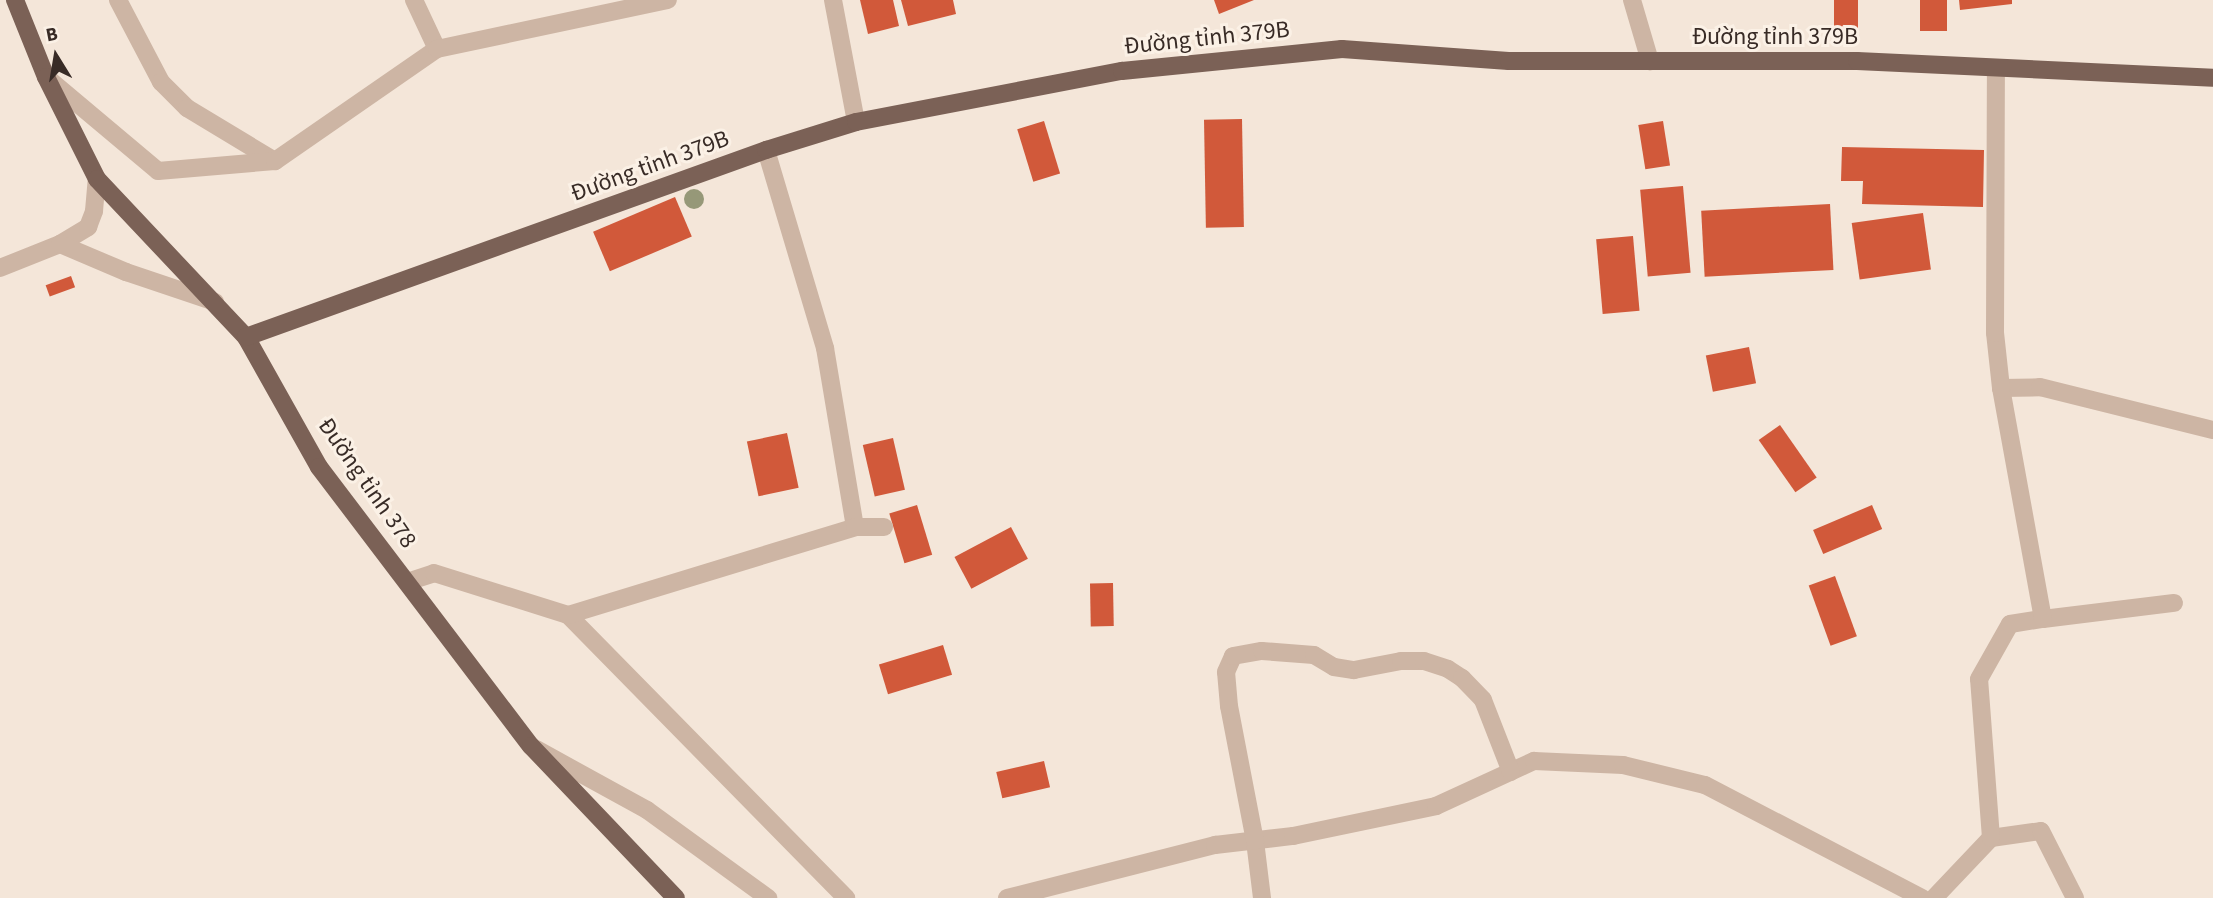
<!DOCTYPE html>
<meta charset="utf-8">
<style>
body{margin:0}
#map{position:relative;width:2213px;height:898px;overflow:hidden;background:#f4e6d9;font-family:"Source Sans 3",sans-serif}
div>[style]{position:absolute}
[style*='--x']{left:calc(var(--x)*1px);top:calc(var(--y)*1px);width:calc(var(--w)*1px);rotate:calc(var(--a)*1deg)}
.building>*{inset:0;background:#d1593a;transform-origin:0 0}
.minor>*{height:18px;margin:-9px;padding:0 9px;transform-origin:9px;border-radius:9px;background:#cdb5a4}
.primary>*{height:18px;margin:-9px;padding:0 9px;transform-origin:9px;border-radius:9px;background:#7b6156}
.trees>*{width:20px;height:20px;margin:-10px;border-radius:50%;background:#969878}
span{translate:-50% -50%;white-space:nowrap;text-align:center;line-height:1.15;-webkit-text-stroke:6px #fbf1e6;paint-order:stroke}
.street-label{font-size:24px;color:#382b26}
.north{position:absolute;left:21px;top:21px;width:70px;height:70px;-webkit-text-stroke:5px #fbf1e6;paint-order:stroke;rotate:349deg;font-size:19px;font-weight:700;line-height:28px;text-align:center;color:#382b26}
.north::after{content:'';display:block;margin:auto;width:24px;height:32px;background:#382b26;clip-path:polygon(50% 0,100% 100%,50% 72%,0 100%)}
</style>
<div id="map">
<div class="building">
<i style="clip-path:polygon(860px 0,893px 0,899px 26px,868px 34px)"></i>
<i style="clip-path:polygon(901px 0,953px 0,956px 14px,908px 26px)"></i>
<i style="clip-path:polygon(1214px 0,1254px 0,1219px 14px)"></i>
<i style="left:1834px;top:0;width:24px;height:36px"></i>
<i style="left:1920px;top:0;width:27px;height:31px"></i>
<i style="clip-path:polygon(1959px 0,2012px 0,2012px 4px,1960px 10px)"></i>
<i style="left:1242px;top:119px;width:108px;height:38px;rotate:89deg"></i>
<i style="left:1044px;top:121px;width:55px;height:28px;rotate:73deg"></i>
<i style="left:1663px;top:121px;width:45px;height:25px;rotate:81deg"></i>
<i style="clip-path:polygon(1842px 147px,1984px 150px,1983px 207px,1862px 204px,1863px 181px,1841px 181px)"></i>
<i style="left:1683px;top:186px;width:87px;height:43px;rotate:85deg"></i>
<i style="left:675px;top:197px;width:43px;height:89px;rotate:67deg"></i>
<i style="left:1830px;top:204px;width:66px;height:129px;rotate:87deg"></i>
<i style="left:1923px;top:213px;width:57px;height:72px;rotate:82deg"></i>
<i style="left:1633px;top:236px;width:75px;height:37px;rotate:85deg"></i>
<i style="left:71px;top:276px;width:12px;height:27px;rotate:70deg"></i>
<i style="left:1749px;top:347px;width:37px;height:44px;rotate:79deg"></i>
<i style="left:1780px;top:425px;width:64px;height:26px;rotate:55deg"></i>
<i style="left:787px;top:433px;width:56px;height:41px;rotate:78deg"></i>
<i style="left:893px;top:438px;width:53px;height:31px;rotate:77deg"></i>
<i style="left:917px;top:505px;width:52px;height:29px;rotate:73deg"></i>
<i style="left:1872px;top:505px;width:26px;height:64px;rotate:67deg"></i>
<i style="left:1011px;top:527px;width:36px;height:64px;rotate:62deg"></i>
<i style="left:1835px;top:576px;width:64px;height:28px;rotate:70deg"></i>
<i style="left:1113px;top:583px;width:43px;height:23px;rotate:89deg"></i>
<i style="left:943px;top:645px;width:31px;height:67px;rotate:73deg"></i>
<i style="left:1044px;top:761px;width:27px;height:49px;rotate:77deg"></i>
</div>
<div class="minor">
<i style="--x:118;--y:0;--w:93;--a:62.3"></i>
<i style="--x:161;--y:82;--w:37;--a:45"></i>
<i style="--x:187;--y:108;--w:103;--a:31.1"></i>
<i style="--x:414;--y:0;--w:54;--a:64.9"></i>
<i style="--x:833;--y:0;--w:124;--a:79.3"></i>
<i style="--x:1632;--y:0;--w:64;--a:73.6"></i>
<i style="--x:46;--y:77;--w:146;--a:40"></i>
<i style="--x:158;--y:171;--w:117;--a:-4.9"></i>
<i style="--x:275;--y:161;--w:197;--a:-34.7"></i>
<i style="--x:437;--y:49;--w:236;--a:-12"></i>
<i style="--x:766;--y:150;--w:207;--a:73.4"></i>
<i style="--x:825;--y:348;--w:181;--a:80.5"></i>
<i style="--x:60;--y:244;--w:33;--a:-31"></i>
<i style="--x:88;--y:227;--w:17;--a:-69"></i>
<i style="--x:94;--y:211;--w:32;--a:-85"></i>
<i style="--x:0;--y:268;--w:65;--a:-21.8"></i>
<i style="--x:60;--y:244;--w:72;--a:23"></i>
<i style="--x:126;--y:272;--w:94;--a:18.6"></i>
<i style="--x:2001;--y:388;--w:39;--a:-1"></i>
<i style="--x:2040;--y:387;--w:178;--a:14"></i>
<i style="--x:407;--y:582;--w:28;--a:-18"></i>
<i style="--x:434;--y:573;--w:140;--a:17.4"></i>
<i style="--x:568;--y:615;--w:397;--a:45.5"></i>
<i style="--x:568;--y:615;--w:300;--a:-17"></i>
<i style="--x:855;--y:527;--w:29;--a:0"></i>
<i style="--x:2043;--y:619;--w:132;--a:-7"></i>
<i style="--x:536;--y:749;--w:127;--a:28.8"></i>
<i style="--x:647;--y:810;--w:150;--a:36"></i>
<i style="--x:1991;--y:838;--w:50;--a:-8"></i>
<i style="--x:2041;--y:831;--w:75;--a:63.1"></i>
<i style="--x:1007;--y:898;--w:215;--a:-14.3"></i>
<i style="--x:1215;--y:845;--w:79;--a:-6.6"></i>
<i style="--x:1293;--y:836;--w:146;--a:-11.8"></i>
<i style="--x:1436;--y:806;--w:108;--a:-24.7"></i>
<i style="--x:1534;--y:761;--w:89;--a:2.6"></i>
<i style="--x:1623;--y:765;--w:84;--a:13.7"></i>
<i style="--x:1705;--y:785;--w:245;--a:27.5"></i>
<i style="--x:1262;--y:898;--w:57;--a:-97"></i>
<i style="--x:1255;--y:841;--w:137;--a:-100.9"></i>
<i style="--x:1229;--y:706;--w:34;--a:-95"></i>
<i style="--x:1226;--y:672;--w:17;--a:-66"></i>
<i style="--x:1233;--y:656;--w:29;--a:-10"></i>
<i style="--x:1262;--y:651;--w:52;--a:4.4"></i>
<i style="--x:1314;--y:655;--w:23;--a:31"></i>
<i style="--x:1334;--y:667;--w:20;--a:9"></i>
<i style="--x:1354;--y:670;--w:48;--a:-10.8"></i>
<i style="--x:1401;--y:661;--w:23;--a:0"></i>
<i style="--x:1424;--y:661;--w:25;--a:18"></i>
<i style="--x:1448;--y:669;--w:17;--a:33"></i>
<i style="--x:1462;--y:678;--w:30;--a:46"></i>
<i style="--x:1483;--y:700;--w:77;--a:68.7"></i>
<i style="--x:1934;--y:898;--w:83;--a:-46.5"></i>
<i style="--x:1991;--y:838;--w:159;--a:-94.3"></i>
<i style="--x:1979;--y:679;--w:63;--a:-60.6"></i>
<i style="--x:2010;--y:624;--w:33;--a:-9"></i>
<i style="--x:2043;--y:619;--w:235;--a:-100.3"></i>
<i style="--x:2001;--y:388;--w:55;--a:-96.2"></i>
<i style="--x:1995;--y:333;--w:265;--a:-89.8"></i>
</div>
<div class="primary">
<i style="--x:15;--y:0;--w:83;--a:68.1"></i>
<i style="--x:46;--y:77;--w:114;--a:63.4"></i>
<i style="--x:97;--y:179;--w:217;--a:46.7"></i>
<i style="--x:246;--y:337;--w:149;--a:60.7"></i>
<i style="--x:319;--y:467;--w:350;--a:52.8"></i>
<i style="--x:531;--y:746;--w:210;--a:46.4"></i>
<i style="--x:246;--y:337;--w:553;--a:-19.78"></i>
<i style="--x:766;--y:150;--w:94;--a:-17.3"></i>
<i style="--x:856;--y:122;--w:271;--a:-10.9"></i>
<i style="--x:1122;--y:71;--w:221;--a:-5.7"></i>
<i style="--x:1342;--y:49;--w:167;--a:4.1"></i>
<i style="--x:1509;--y:61;--w:348;--a:0"></i>
<i style="--x:1857;--y:61;--w:356;--a:2.7"></i>
</div>
<div class="trees">
<i style="left:694px;top:199px"></i>
</div>
<div class="street-label">
<span style="left:1775px;top:37px">Đường tỉnh 379B</span>
<span style="left:1207px;top:38px;rotate:-6deg">Đường tỉnh 379B</span>
<span style="left:650px;top:166px;rotate:-20deg">Đường tỉnh 379B</span>
<span style="left:367px;top:483px;rotate:55deg">Đường tỉnh 378</span>
</div>
<div class="north">B</div>
</div>
